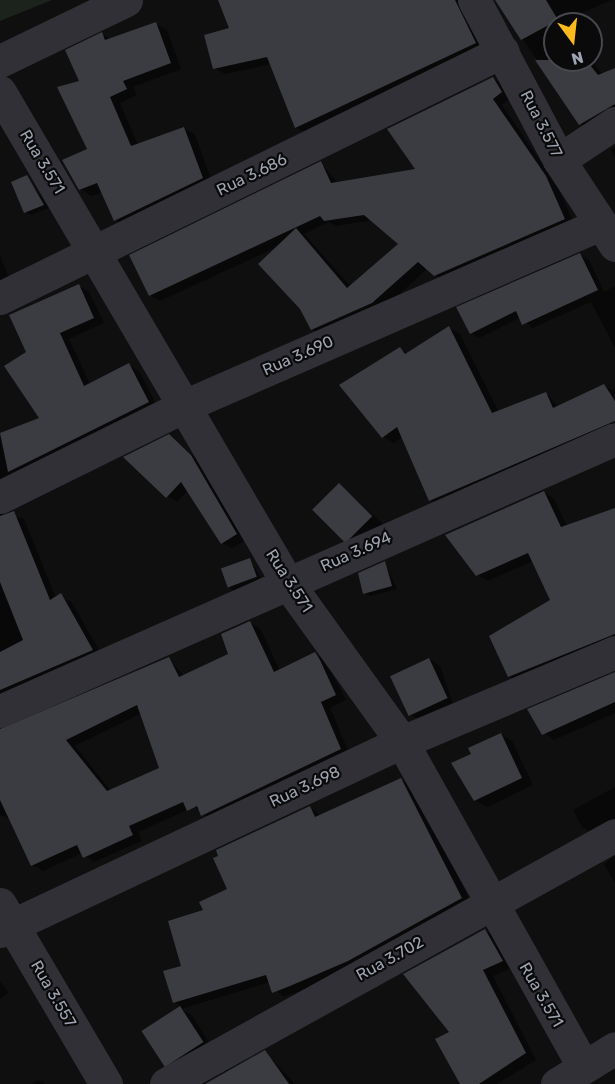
<!DOCTYPE html>
<style>
body{margin:0}
#map{position:relative;width:615px;height:1084px;overflow:hidden;background:#0f0f10;font-family:Rubik,sans-serif}
div>[style]{position:absolute}
[style*='--x']{left:calc(var(--x)*1px);top:calc(var(--y)*1px);width:calc(var(--w)*1px);rotate:calc(var(--a)*1deg)}
.green>*{inset:0;background:#1b231c}
.shadow>*{inset:0;background:#0007}
.building>*{inset:0;background:#3b3c41;transform-origin:0 0}
.minor>*{height:33px;margin:-16.5px;padding:0 16.5px;transform-origin:16.5px;border-radius:16.5px;background:#303036}
span{translate:-50% -50%;white-space:nowrap;text-align:center;line-height:1.15;-webkit-text-stroke:4.5px #0a0a0b;paint-order:stroke}
.street-label{font-size:16px;color:#9fa4b2}
.north{position:absolute;left:543px;top:12px;width:60px;height:60px;box-sizing:border-box;background:#0a0a0b;border:2px solid #46484e;border-radius:50%;rotate:165deg;font-size:16px;font-weight:700;line-height:24px;text-align:center;color:#9fa4b2}
.north::after{content:'';display:block;margin:auto;width:21px;height:27px;background:#fcba1c;clip-path:polygon(50% 0,100% 100%,50% 72%,0 100%)}
</style>
<div id="map">
<div class="green">
<i style="clip-path:polygon(0 0,52px 0,0 21px)"></i>
</div>
<div class="shadow">
<i style="clip-path:polygon(220px 0,465px 0,486px 49px,306px 133px,296px 127px,272px 64px,225px 74px,214px 68px,231px 29px)"></i>
<i style="clip-path:polygon(496px 0,612px 0,555px 24px,555px 60px,591px 60px,603px 75px,615px 69px,615px 115px,590px 130px,580px 123px)"></i>
<i style="clip-path:polygon(155px 24px,167px 30px,181px 69px,133px 87px,137px 95px,120px 103px,138px 145px,184px 128px,195px 135px,213px 184px,126px 226px,115px 220px,102px 192px,92px 196px,80px 189px,89px 150px,81px 82px,102px 34px,112px 40px)"></i>
<i style="clip-path:polygon(evenodd,493px 78px,504px 84px,511px 98px,502px 105px,556px 184px,575px 225px,445px 281px,427px 269px,383px 309px,323px 335px,312px 329px,279px 246px,160px 301px,150px 295px,321px 163px,338px 183px,418px 170px,493px 78px,373px 220px,400px 244px,351px 287px,304px 234px,329px 222px,336px 226px,373px 220px)"></i>
<i style="clip-path:polygon(615px 147px,615px 157px,611px 150px)"></i>
<i style="clip-path:polygon(27px 177px,49px 208px,31px 215px,26px 212px)"></i>
<i style="clip-path:polygon(580px 255px,589px 260px,604px 292px,615px 286px,615px 348px,591px 302px,532px 328px,521px 317px,479px 338px,471px 333px)"></i>
<i style="clip-path:polygon(0 256px,11px 283px,0 289px)"></i>
<i style="clip-path:polygon(79px 286px,89px 292px,104px 323px,69px 339px,90px 384px,129px 365px,139px 371px,158px 408px,0 490px,0 435px,41px 419px,28px 352px)"></i>
<i style="clip-path:polygon(449px 328px,460px 334px,499px 412px,546px 393px,561px 410px,604px 386px,615px 392px,615px 427px,441px 506px,430px 500px,403px 437px,394px 443px,383px 437px,400px 349px,408px 354px)"></i>
<i style="clip-path:polygon(169px 436px,201px 462px,246px 540px,232px 548px,222px 543px,188px 490px,177px 502px,167px 496px)"></i>
<i style="clip-path:polygon(340px 485px,383px 524px,355px 545px,343px 538px)"></i>
<i style="clip-path:polygon(544px 493px,554px 499px,567px 526px,615px 510px,615px 642px,519px 682px,509px 676px,552px 600px,533px 561px,488px 581px,477px 575px)"></i>
<i style="clip-path:polygon(0 513px,24px 519px,56px 598px,71px 601px,102px 655px,0 702px)"></i>
<i style="clip-path:polygon(250px 559px,262px 580px,236px 592px,230px 588px)"></i>
<i style="clip-path:polygon(385px 563px,397px 589px,370px 596px,365px 593px)"></i>
<i style="clip-path:polygon(evenodd,250px 623px,260px 628px,280px 671px,314px 654px,325px 660px,346px 700px,330px 708px,350px 755px,212px 821px,194px 807px,138px 832px,142px 841px,94px 862px,82px 853px,43px 871px,33px 865px,11px 819px,0 815px,0 731px,169px 659px,184px 676px,230px 654px,250px 623px,142px 713px,160px 769px,111px 791px,75px 746px,142px 713px)"></i>
<i style="clip-path:polygon(429px 659px,440px 666px,454px 707px,423px 722px,411px 715px)"></i>
<i style="clip-path:polygon(615px 674px,615px 713px,554px 740px,544px 733px)"></i>
<i style="clip-path:polygon(501px 734px,512px 741px,533px 785px,487px 807px,475px 800px,473px 754px)"></i>
<i style="clip-path:polygon(401px 780px,411px 786px,472px 904px,300px 991px,283px 997px,270px 982px,181px 1009px,192px 1015px,213px 1049px,175px 1071px,163px 1064px,143px 1031px,182px 1006px,174px 1002px,205px 911px,310px 808px,321px 816px)"></i>
<i style="clip-path:polygon(615px 787px,615px 823px,592px 833px,582px 827px,573px 810px)"></i>
<i style="clip-path:polygon(615px 856px,615px 883px,604px 864px)"></i>
<i style="clip-path:polygon(485px 930px,496px 937px,513px 967px,493px 976px,536px 1060px,497px 1084px,462px 1084px,451px 1033px)"></i>
<i style="clip-path:polygon(0 981px,9px 993px,0 999px)"></i>
<i style="clip-path:polygon(265px 1052px,295px 1084px,206px 1084px)"></i>
<i style="clip-path:polygon(38px 1080px,45px 1084px,32px 1084px)"></i>
</div>
<div class="building">
<i style="clip-path:polygon(218px 0,455px 0,476px 43px,295px 128px,267px 57px,213px 69px,204px 35px,229px 28px)"></i>
<i style="clip-path:polygon(495px 0,546px 0,558px 20px,521px 40px)"></i>
<i style="clip-path:polygon(156px 22px,171px 63px,123px 81px,127px 89px,110px 97px,131px 146px,184px 127px,203px 178px,114px 221px,97px 183px,79px 190px,62px 160px,87px 149px,57px 87px,79px 81px,65px 50px,102px 32px,105px 40px)"></i>
<i style="clip-path:polygon(535px 60px,586px 60px,598px 75px,615px 68px,615px 104px,579px 125px)"></i>
<i style="clip-path:polygon(493px 77px,502px 92px,493px 99px,546px 176px,565px 219px,434px 276px,418px 262px,372px 303px,311px 330px,300px 309px,258px 264px,296px 228px,347px 288px,398px 244px,364px 215px,324px 221px,320px 216px,149px 296px,129px 255px,321px 161px,331px 183px,415px 169px,387px 129px)"></i>
<i style="clip-path:polygon(27px 175px,44px 205px,24px 213px,11px 182px)"></i>
<i style="clip-path:polygon(580px 253px,598px 290px,522px 325px,516px 311px,470px 334px,456px 307px)"></i>
<i style="clip-path:polygon(79px 284px,94px 318px,60px 333px,84px 386px,129px 363px,149px 402px,8px 472px,0 433px,39px 418px,4px 366px,26px 352px,9px 315px)"></i>
<i style="clip-path:polygon(449px 326px,492px 413px,546px 392px,553px 408px,604px 384px,615px 401px,615px 421px,429px 501px,397px 427px,382px 438px,339px 385px,400px 347px,405px 354px)"></i>
<i style="clip-path:polygon(169px 434px,191px 455px,237px 534px,221px 544px,181px 482px,166px 498px,123px 457px)"></i>
<i style="left:339px;top:483px;width:47px;height:38px;rotate:45deg"></i>
<i style="clip-path:polygon(544px 491px,561px 527px,615px 508px,615px 634px,508px 677px,489px 636px,550px 600px,528px 553px,476px 576px,445px 535px)"></i>
<i style="clip-path:polygon(14px 511px,50px 600px,61px 593px,93px 650px,0 690px,0 652px,23px 640px,0 582px,0 516px)"></i>
<i style="left:250px;top:558px;width:20px;height:31px;rotate:70deg"></i>
<i style="clip-path:polygon(385px 561px,392px 586px,363px 594px,358px 573px)"></i>
<i style="clip-path:polygon(evenodd,250px 621px,274px 672px,315px 652px,320px 660px,336px 695px,321px 702px,341px 749px,201px 816px,197px 806px,187px 811px,183px 802px,129px 826px,133px 835px,83px 858px,77px 845px,31px 866px,0 800px,0 729px,169px 657px,179px 677px,228px 654px,221px 634px,250px 621px,137px 705px,159px 768px,107px 791px,66px 740px,137px 705px)"></i>
<i style="left:429px;top:658px;width:44px;height:43px;rotate:65deg"></i>
<i style="clip-path:polygon(615px 672px,615px 702px,542px 735px,527px 709px)"></i>
<i style="clip-path:polygon(501px 733px,522px 778px,474px 801px,451px 763px,471px 754px,468px 748px)"></i>
<i style="clip-path:polygon(401px 778px,462px 898px,348px 961px,290px 986px,272px 993px,266px 975px,173px 1003px,163px 971px,181px 966px,168px 921px,203px 910px,199px 902px,227px 889px,213px 858px,218px 856px,216px 850px,310px 806px,315px 817px)"></i>
<i style="clip-path:polygon(485px 929px,503px 961px,483px 970px,526px 1053px,479px 1084px,460px 1084px,435px 1039px,449px 1032px,403px 974px)"></i>
<i style="left:180px;top:1006px;width:43px;height:46px;rotate:57deg"></i>
<i style="clip-path:polygon(265px 1050px,289px 1084px,205px 1084px)"></i>
</div>
<div class="minor">
<i style="--x:474;--y:0;--w:181;--a:62"></i>
<i style="--x:559;--y:160;--w:102;--a:56.6"></i>
<i style="--x:0;--y:61;--w:140;--a:-25.8"></i>
<i style="--x:0;--y:92;--w:568;--a:59.64"></i>
<i style="--x:287;--y:582;--w:197;--a:54.3"></i>
<i style="--x:402;--y:742;--w:371;--a:60.8"></i>
<i style="--x:559;--y:160;--w:67;--a:-33.5"></i>
<i style="--x:0;--y:298;--w:560;--a:-26.15"></i>
<i style="--x:0;--y:497;--w:208;--a:-26.3"></i>
<i style="--x:186;--y:405;--w:452;--a:-23.6"></i>
<i style="--x:0;--y:711;--w:672;--a:-23.86"></i>
<i style="--x:0;--y:904;--w:209;--a:59.5"></i>
<i style="--x:0;--y:931;--w:444;--a:-25.2"></i>
<i style="--x:402;--y:742;--w:231;--a:-22.9"></i>
<i style="--x:166;--y:1084;--w:513;--a:-29.01"></i>
<i style="--x:557;--y:1084;--w:68;--a:-31.8"></i>
</div>
<div class="street-label">
<span style="left:541px;top:124px;rotate:63deg">Rua 3.577</span>
<span style="left:42px;top:162px;rotate:59deg">Rua 3.571</span>
<span style="left:252px;top:175px;rotate:-26deg">Rua 3.686</span>
<span style="left:298px;top:356px;rotate:-24deg">Rua 3.690</span>
<span style="left:356px;top:552px;rotate:-24deg">Rua 3.694</span>
<span style="left:289px;top:581px;rotate:57deg">Rua 3.571</span>
<span style="left:305px;top:787px;rotate:-25deg">Rua 3.698</span>
<span style="left:390px;top:959px;rotate:-29deg">Rua 3.702</span>
<span style="left:53px;top:994px;rotate:60deg">Rua 3.557</span>
<span style="left:541px;top:995px;rotate:60deg">Rua 3.571</span>
</div>
<div class="north">N</div>
</div>
